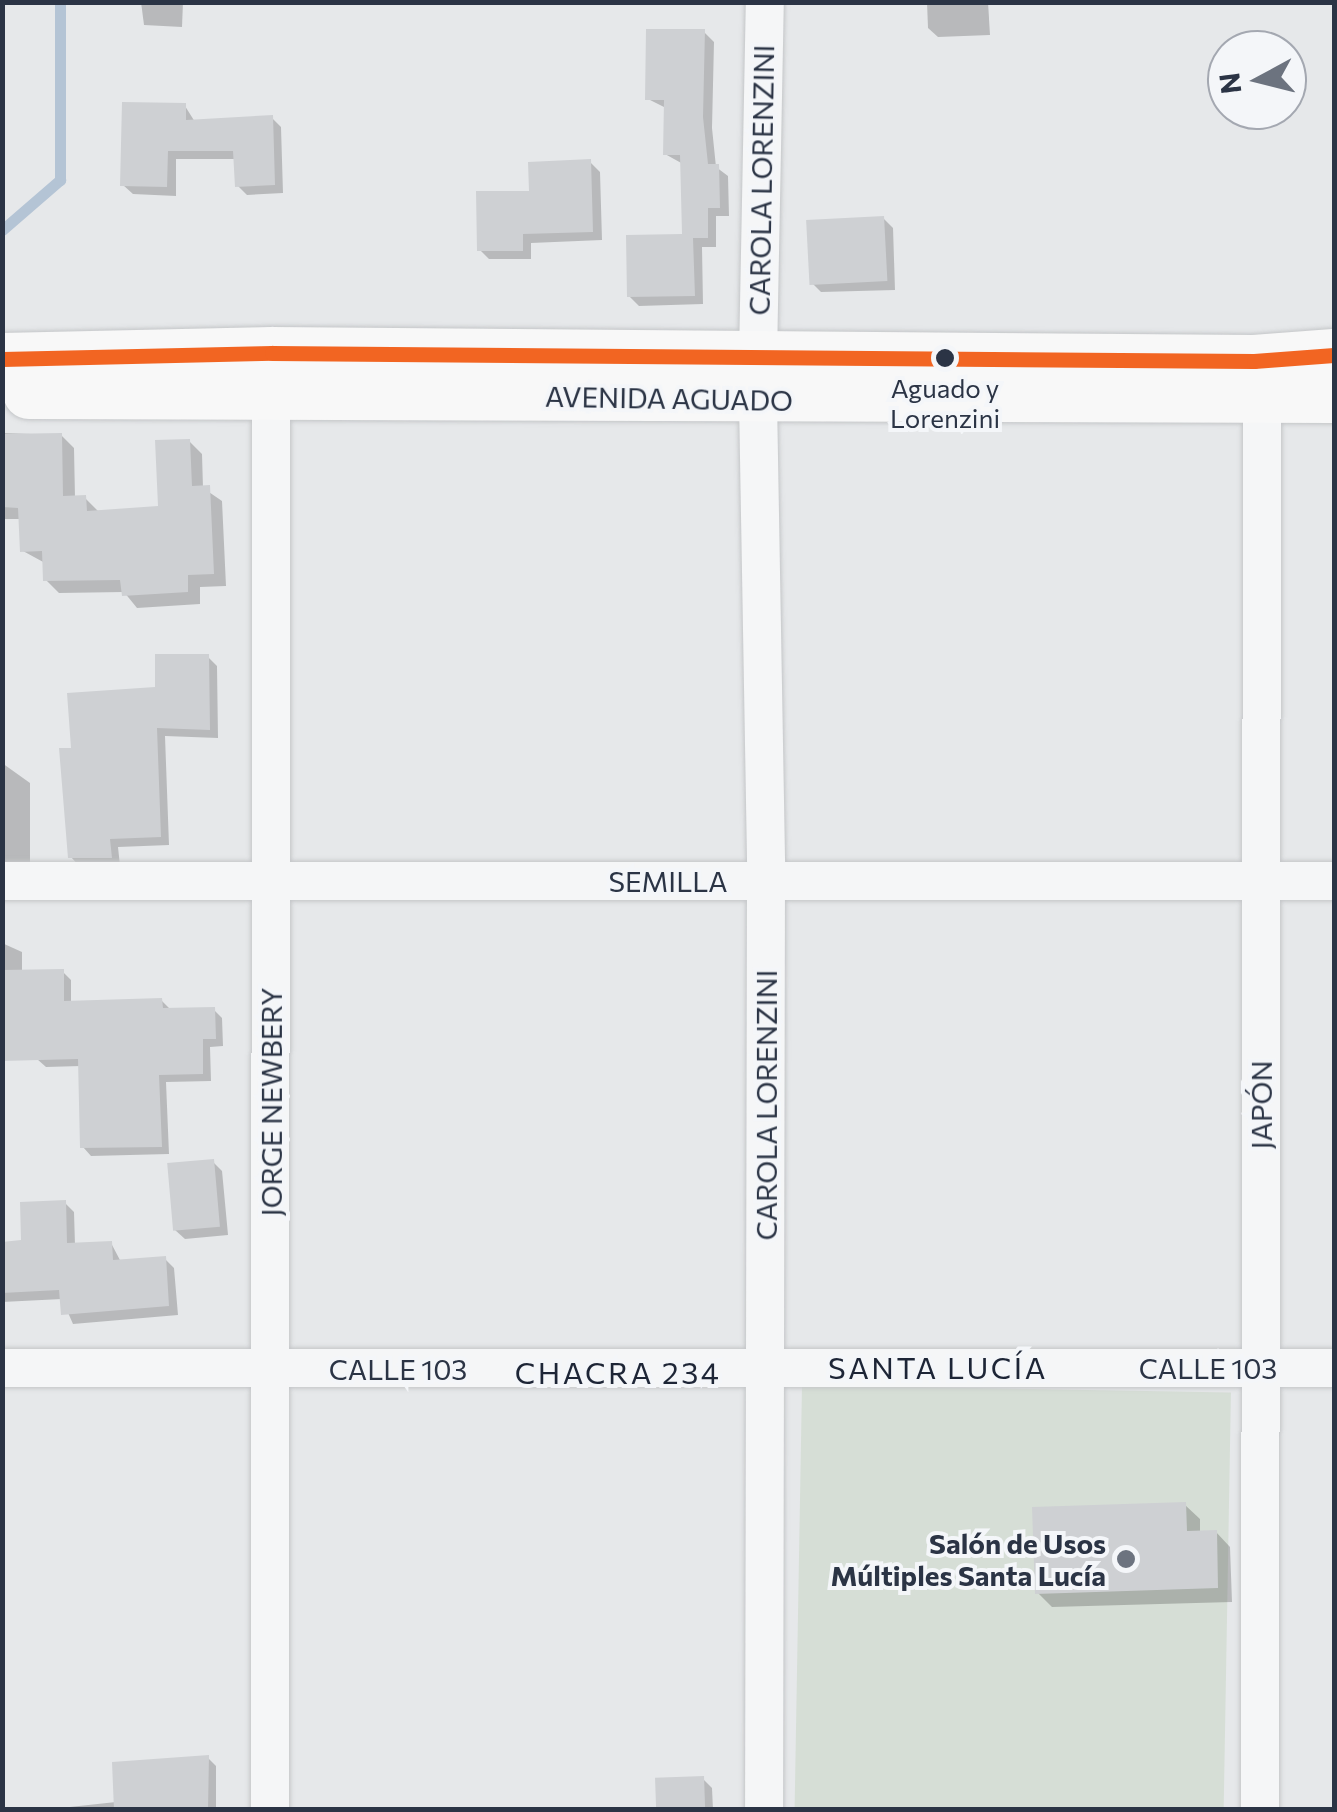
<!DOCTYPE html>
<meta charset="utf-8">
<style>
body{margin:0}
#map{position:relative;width:1337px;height:1812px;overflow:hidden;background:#e6e8ea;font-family:Commissioner,sans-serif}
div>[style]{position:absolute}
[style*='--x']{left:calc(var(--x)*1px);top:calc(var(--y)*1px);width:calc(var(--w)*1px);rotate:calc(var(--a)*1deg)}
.green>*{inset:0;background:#d6ded6;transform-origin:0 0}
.shadow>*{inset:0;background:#0003}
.stream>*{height:11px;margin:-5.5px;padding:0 5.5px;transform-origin:5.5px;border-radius:5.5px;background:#b4c4d5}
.building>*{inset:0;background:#ced0d3;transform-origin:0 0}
.roads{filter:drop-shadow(0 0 2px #c4c6c8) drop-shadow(0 0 2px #c4c6c8)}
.minor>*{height:38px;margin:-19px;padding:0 19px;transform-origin:19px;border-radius:19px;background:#f5f6f7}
.secondary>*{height:52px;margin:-26px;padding:0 26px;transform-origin:26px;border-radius:26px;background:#f8f8f8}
.bus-1>*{height:15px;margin:-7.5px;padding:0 7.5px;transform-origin:7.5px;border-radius:7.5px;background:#f26522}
.dots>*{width:28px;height:28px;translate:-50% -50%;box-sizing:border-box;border:5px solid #f4f6f9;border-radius:50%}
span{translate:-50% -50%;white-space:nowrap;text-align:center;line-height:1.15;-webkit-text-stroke:8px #f4f6f9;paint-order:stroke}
.bus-label{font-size:26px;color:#2b3445}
.street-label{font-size:28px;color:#2b3445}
.poi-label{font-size:28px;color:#2b3445;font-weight:700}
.right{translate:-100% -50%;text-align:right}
.neighbourhood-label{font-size:30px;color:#1d2536;letter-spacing:2.5px}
.frame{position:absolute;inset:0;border:5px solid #2b3445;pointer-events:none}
.north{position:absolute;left:1207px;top:30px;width:100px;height:100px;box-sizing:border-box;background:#f4f6f9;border:2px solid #a4a8b1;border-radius:50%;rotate:263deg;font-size:28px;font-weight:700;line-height:40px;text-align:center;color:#2b3445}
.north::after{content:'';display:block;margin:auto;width:35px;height:45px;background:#6c737f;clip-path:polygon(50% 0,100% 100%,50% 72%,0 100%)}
</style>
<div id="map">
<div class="green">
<i style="left:802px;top:1385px;width:429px;height:425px;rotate:1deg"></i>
</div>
<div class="shadow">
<i style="clip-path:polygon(141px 2px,183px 2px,182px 27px,144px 25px)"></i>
<i style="clip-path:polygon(927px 2px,988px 2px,990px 35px,938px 37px,928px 28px)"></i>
<i style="clip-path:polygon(704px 32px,714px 42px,712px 128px,716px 167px,728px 176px,729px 216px,716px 216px,716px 247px,702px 247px,703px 304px,639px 306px,629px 296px,685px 236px,683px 164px,665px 154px,666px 108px,648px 99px)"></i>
<i style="clip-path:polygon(185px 106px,195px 122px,272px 118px,281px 127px,283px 193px,247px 195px,238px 186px,236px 159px,176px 159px,176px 196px,133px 194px,123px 185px)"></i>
<i style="clip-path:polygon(590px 162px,600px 172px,602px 240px,531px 243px,531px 259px,489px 259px,479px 249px,532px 194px)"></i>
<i style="clip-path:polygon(883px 218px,893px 228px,895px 290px,821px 292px,811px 282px)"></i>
<i style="clip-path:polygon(2px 433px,61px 435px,74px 448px,75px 498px,85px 498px,98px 511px,161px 509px,189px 441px,202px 454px,203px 488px,222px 501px,226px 586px,200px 587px,200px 604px,137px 608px,124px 592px,59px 593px,46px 580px,45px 563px,23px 551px,21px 519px,2px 519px)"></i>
<i style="clip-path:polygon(208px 657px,217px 666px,218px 738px,165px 736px,169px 845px,118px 847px,120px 866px,80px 867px,71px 857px,74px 751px)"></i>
<i style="clip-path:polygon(2px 763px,30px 783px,30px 876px,2px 876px)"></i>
<i style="clip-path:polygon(2px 943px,22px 952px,22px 986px,2px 986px)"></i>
<i style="clip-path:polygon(62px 971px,71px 980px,71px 1003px,161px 1000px,170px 1009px,214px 1010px,222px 1018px,223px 1046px,210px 1047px,211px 1081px,166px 1082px,169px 1154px,91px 1156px,83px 1147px,81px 1066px,46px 1067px,37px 1059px)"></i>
<i style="clip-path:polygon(213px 1162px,222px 1171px,228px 1235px,185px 1239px,175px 1230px)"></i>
<i style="clip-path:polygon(65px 1203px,74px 1212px,75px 1245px,111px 1243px,121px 1262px,165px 1259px,174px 1268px,178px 1315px,73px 1324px,62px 1299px,2px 1302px,2px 1244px,24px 1243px)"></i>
<i style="clip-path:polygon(1185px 1505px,1200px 1519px,1200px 1533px,1216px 1532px,1230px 1547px,1232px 1602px,1052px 1607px,1038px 1593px)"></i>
<i style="clip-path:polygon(208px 1758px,216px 1766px,216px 1810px,42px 1810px,116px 1802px)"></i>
<i style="clip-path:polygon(703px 1779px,712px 1788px,713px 1810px,658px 1810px)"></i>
</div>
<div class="stream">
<i style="--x:2;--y:230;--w:77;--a:-40.8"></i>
<i style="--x:60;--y:180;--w:178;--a:-90"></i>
</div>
<div class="building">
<i style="clip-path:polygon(646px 29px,705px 29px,703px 117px,708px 164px,719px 164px,720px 208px,708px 208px,708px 238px,693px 238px,695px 296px,627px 297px,626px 235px,682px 234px,680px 155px,663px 155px,664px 100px,645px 100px)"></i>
<i style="clip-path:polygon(122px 102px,186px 103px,186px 120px,273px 115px,275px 185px,235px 187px,233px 151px,168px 151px,167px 187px,120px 186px)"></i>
<i style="clip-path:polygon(591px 159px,593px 232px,523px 234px,523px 251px,477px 251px,476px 191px,529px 191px,528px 162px)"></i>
<i style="left:884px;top:216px;width:65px;height:78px;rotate:87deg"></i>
<i style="clip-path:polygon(62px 433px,63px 496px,86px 495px,87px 511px,158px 506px,155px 440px,190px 439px,192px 486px,210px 485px,214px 574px,188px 575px,188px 592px,122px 596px,120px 580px,43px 581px,42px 551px,20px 552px,18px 508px,2px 507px,2px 434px)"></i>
<i style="clip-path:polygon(155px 654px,209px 654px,210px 730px,157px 728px,161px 837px,110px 839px,112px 858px,68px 858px,59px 748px,71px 748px,67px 693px,155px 687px)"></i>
<i style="clip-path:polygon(64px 969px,64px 1001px,162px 998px,163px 1008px,215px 1007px,216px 1039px,203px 1039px,203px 1074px,159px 1075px,162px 1147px,80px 1148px,78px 1059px,2px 1061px,2px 970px)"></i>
<i style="left:214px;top:1159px;width:68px;height:47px;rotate:85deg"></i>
<i style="clip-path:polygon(66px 1200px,67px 1243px,112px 1241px,113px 1260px,166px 1256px,169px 1306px,61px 1315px,59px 1290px,2px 1293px,2px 1242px,21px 1240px,20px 1202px)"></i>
<i style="clip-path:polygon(1186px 1502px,1187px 1531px,1217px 1530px,1218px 1588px,1035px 1594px,1032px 1507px)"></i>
<i style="clip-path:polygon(209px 1755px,208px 1810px,114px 1810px,112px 1762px)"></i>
<i style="left:704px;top:1776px;width:34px;height:49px;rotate:88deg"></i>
</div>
<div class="roads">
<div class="minor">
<i style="--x:758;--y:357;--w:355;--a:-88.9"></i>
<i style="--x:758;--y:400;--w:480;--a:89"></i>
<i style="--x:766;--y:880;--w:930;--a:90.12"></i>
<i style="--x:2;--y:881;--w:1332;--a:0"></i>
<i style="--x:2;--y:1368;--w:1332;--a:0"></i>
<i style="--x:270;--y:1810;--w:1416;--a:-89.96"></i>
<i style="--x:1260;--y:1810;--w:1410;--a:-89.92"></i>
</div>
<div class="secondary">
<i style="--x:2;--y:359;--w:270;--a:-1.3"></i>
<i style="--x:272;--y:353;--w:982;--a:0.47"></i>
<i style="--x:1254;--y:361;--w:80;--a:-4.3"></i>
<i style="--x:29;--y:393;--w:1305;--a:0.18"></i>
</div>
</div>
<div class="bus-1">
<i style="--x:2;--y:359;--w:270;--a:-1.3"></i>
<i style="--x:272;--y:353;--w:982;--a:0.47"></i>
<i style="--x:1254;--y:361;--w:80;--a:-4.3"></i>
</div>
<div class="dots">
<i style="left:945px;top:358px;background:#2b3445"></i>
<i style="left:1126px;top:1559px;background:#6c737f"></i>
</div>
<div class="bus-label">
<span style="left:945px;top:403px">Aguado y<br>Lorenzini</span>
</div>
<div class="street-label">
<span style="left:761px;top:180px;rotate:-89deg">CAROLA LORENZINI</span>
<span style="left:669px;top:398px;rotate:1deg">AVENIDA AGUADO</span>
<span style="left:668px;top:881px">SEMILLA</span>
<span style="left:271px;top:1102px;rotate:-90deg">JORGE NEWBERY</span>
<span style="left:766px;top:1105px;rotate:-90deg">CAROLA LORENZINI</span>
<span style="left:1261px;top:1105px;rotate:-90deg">JAPÓN</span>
<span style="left:1208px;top:1368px">CALLE 103</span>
<span style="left:398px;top:1369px">CALLE 103</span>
</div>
<div class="poi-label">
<span class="right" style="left:1106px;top:1559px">Salón de Usos<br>Múltiples Santa Lucía</span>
</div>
<div class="neighbourhood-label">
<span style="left:938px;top:1367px">SANTA LUCÍA</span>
<span style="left:618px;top:1372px">CHACRA 234</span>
</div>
<div class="frame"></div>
<div class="north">N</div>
</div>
